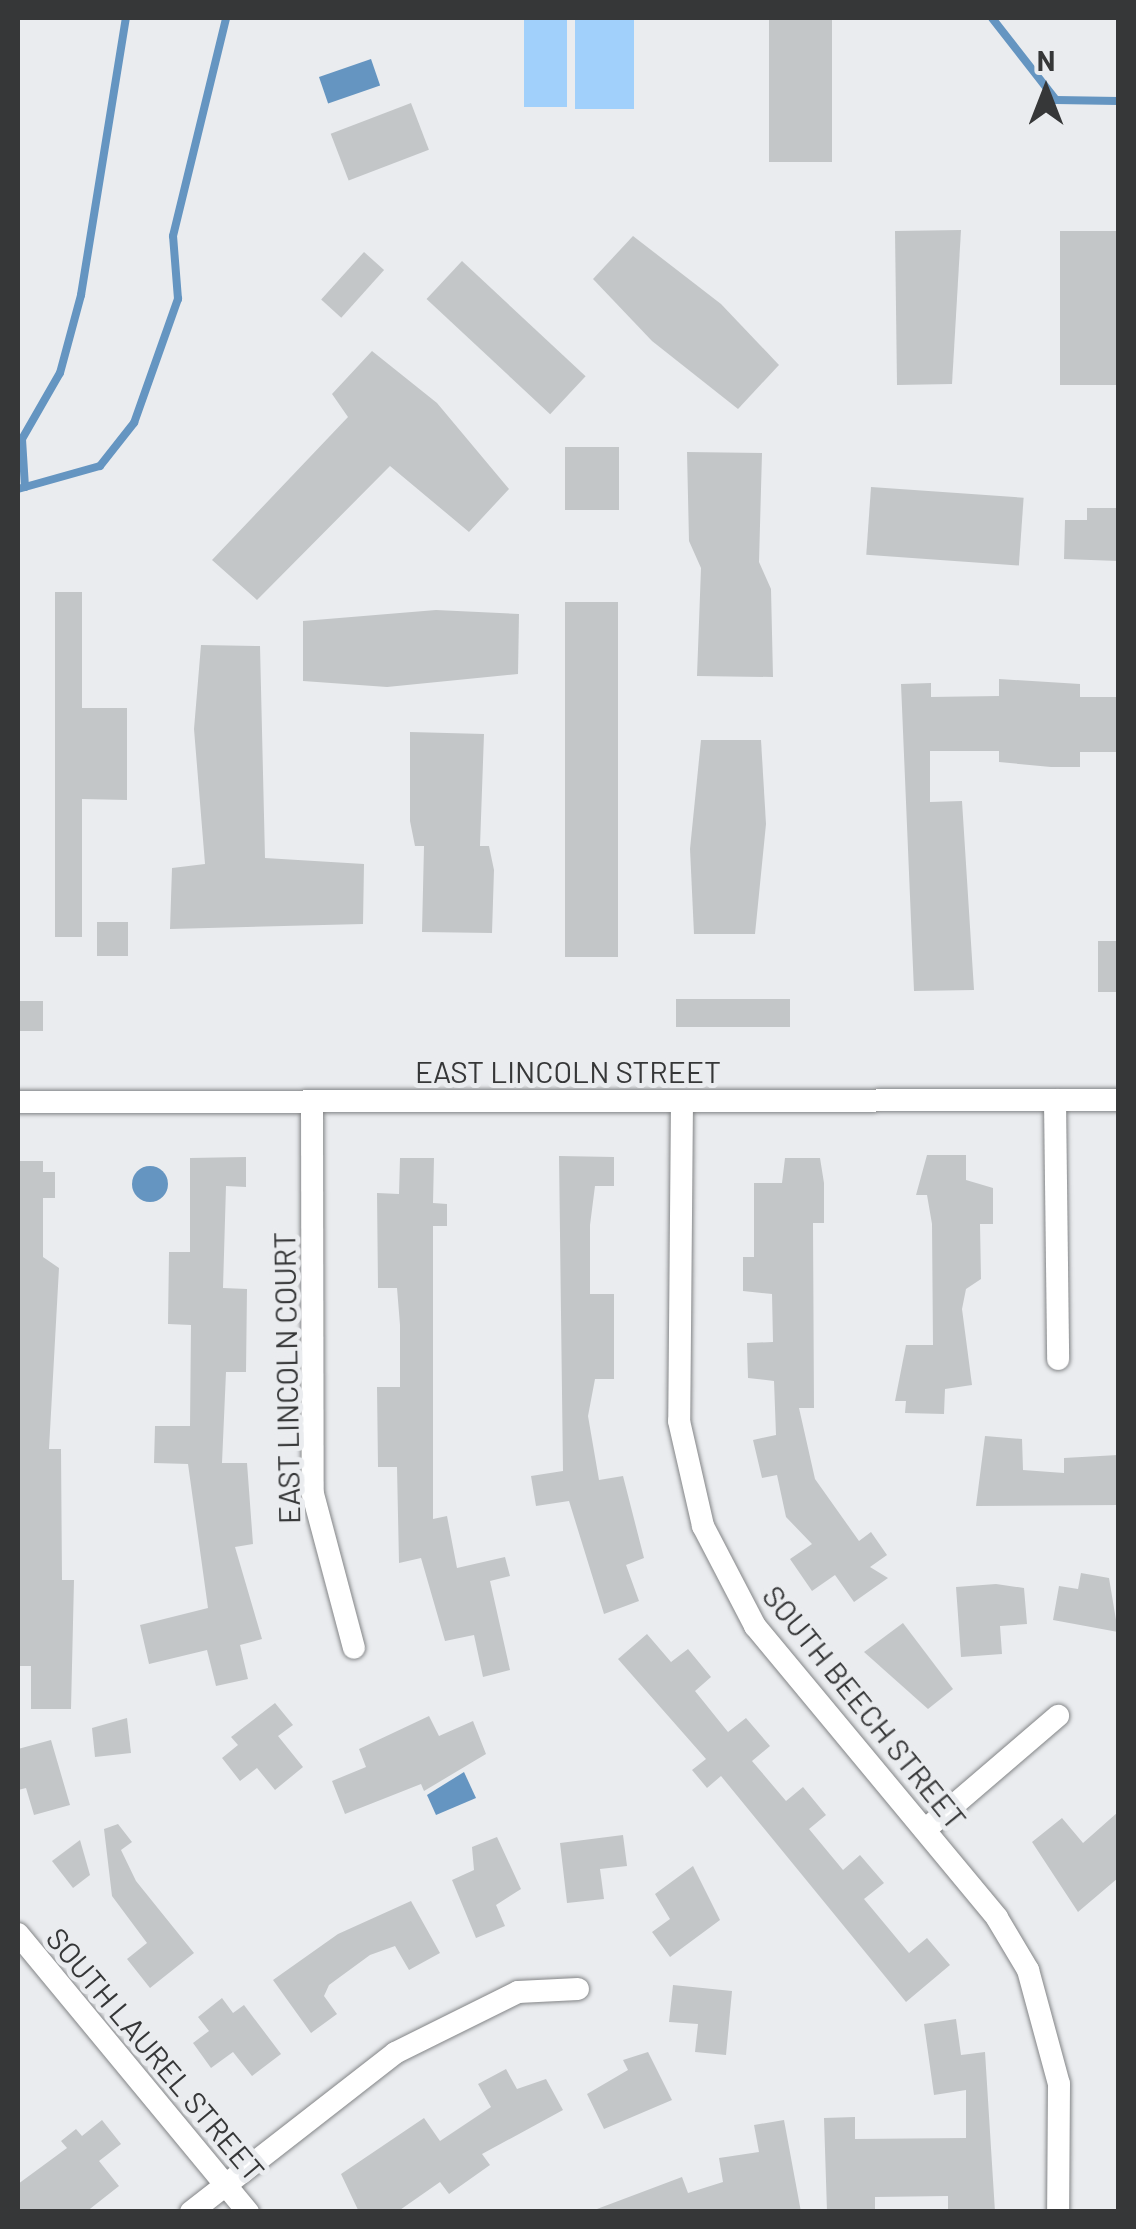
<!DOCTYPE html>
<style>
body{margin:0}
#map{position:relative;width:1136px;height:2229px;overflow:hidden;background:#eaecef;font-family:Barlow,sans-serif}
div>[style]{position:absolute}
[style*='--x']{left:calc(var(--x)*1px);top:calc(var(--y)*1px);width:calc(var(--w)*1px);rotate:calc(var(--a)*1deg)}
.green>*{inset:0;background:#a1d0fb;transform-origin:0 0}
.water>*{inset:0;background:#6595c1;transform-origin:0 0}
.round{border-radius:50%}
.stream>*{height:8px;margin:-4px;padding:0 4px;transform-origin:4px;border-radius:4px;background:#6595c1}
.building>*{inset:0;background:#c3c6c8;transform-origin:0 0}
.roads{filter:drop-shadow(0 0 2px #838587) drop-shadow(0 0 2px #838587)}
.minor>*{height:22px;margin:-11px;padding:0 11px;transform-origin:11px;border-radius:11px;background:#fff}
span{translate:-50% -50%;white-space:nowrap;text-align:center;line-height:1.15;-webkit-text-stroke:10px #eaecef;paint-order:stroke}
.street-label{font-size:30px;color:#363738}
.frame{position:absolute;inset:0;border:20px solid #363738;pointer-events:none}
.north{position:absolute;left:996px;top:40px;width:100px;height:100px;-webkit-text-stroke:8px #eaecef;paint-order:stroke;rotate:0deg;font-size:28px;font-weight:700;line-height:40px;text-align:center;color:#363738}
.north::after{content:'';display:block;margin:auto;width:35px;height:45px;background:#363738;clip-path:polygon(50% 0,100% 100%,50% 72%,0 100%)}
</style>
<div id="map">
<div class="green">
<i style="left:524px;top:18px;width:43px;height:89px"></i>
<i style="left:575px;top:18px;width:59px;height:91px"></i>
</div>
<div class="water">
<i style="left:371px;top:59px;width:28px;height:55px;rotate:71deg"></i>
<i class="round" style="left:132px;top:1166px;width:36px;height:36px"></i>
<i style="clip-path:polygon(464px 1772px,476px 1798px,436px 1815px,427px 1795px)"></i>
</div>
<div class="stream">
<i style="--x:992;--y:18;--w:104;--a:52"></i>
<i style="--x:1056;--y:100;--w:62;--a:0.9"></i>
<i style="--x:25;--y:487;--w:48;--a:-93.6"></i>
<i style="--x:22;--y:439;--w:76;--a:-60.1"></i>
<i style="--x:60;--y:373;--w:81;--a:-74.9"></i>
<i style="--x:81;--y:295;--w:281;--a:-80.8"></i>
<i style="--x:18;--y:489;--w:85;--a:-15.7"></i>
<i style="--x:100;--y:466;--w:55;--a:-51.7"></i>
<i style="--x:134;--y:423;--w:132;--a:-70.5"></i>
<i style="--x:178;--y:299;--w:63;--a:-94.5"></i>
<i style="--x:173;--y:236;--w:224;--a:-76.3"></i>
</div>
<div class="building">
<i style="left:769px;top:18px;width:63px;height:144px"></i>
<i style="left:411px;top:103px;width:50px;height:86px;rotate:69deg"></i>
<i style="clip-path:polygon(961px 230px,952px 384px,897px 385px,895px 231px)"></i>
<i style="left:1060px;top:231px;width:58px;height:154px"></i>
<i style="clip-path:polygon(633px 236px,721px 304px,779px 365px,738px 409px,652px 341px,593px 279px)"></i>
<i style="left:364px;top:252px;width:27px;height:64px;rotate:42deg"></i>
<i style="left:462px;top:261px;width:169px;height:52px;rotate:43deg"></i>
<i style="clip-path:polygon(372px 351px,437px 403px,509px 489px,469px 532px,390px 466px,257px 600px,212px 560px,348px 417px,332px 394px)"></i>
<i style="left:565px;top:447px;width:54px;height:63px"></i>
<i style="clip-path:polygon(687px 452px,762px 453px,759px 562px,771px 589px,773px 677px,697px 676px,701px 568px,689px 541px)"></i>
<i style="left:871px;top:487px;width:153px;height:68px;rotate:4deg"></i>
<i style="clip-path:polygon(1087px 508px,1118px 508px,1118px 561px,1064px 559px,1065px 520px,1087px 520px)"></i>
<i style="clip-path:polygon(55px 592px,82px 592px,82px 708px,127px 708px,127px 800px,82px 799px,82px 937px,55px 937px)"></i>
<i style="left:565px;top:602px;width:53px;height:355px"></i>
<i style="clip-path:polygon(436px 610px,519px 614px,518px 674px,387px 687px,303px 681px,303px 621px)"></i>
<i style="clip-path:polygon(201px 645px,260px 646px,265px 858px,364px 864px,363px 924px,170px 929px,172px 868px,205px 864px,194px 729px)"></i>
<i style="clip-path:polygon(999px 679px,1080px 684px,1080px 697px,1118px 697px,1118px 752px,1080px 752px,1080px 767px,1051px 767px,999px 762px,999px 751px,930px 751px,930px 802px,962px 801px,974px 990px,914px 991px,901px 684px,931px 683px,931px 697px,999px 696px)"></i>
<i style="clip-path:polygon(410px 732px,484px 734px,480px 846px,489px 846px,494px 870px,492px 933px,422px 932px,424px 846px,415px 846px,410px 821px)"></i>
<i style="clip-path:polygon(701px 740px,761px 740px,766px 824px,755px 934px,694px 934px,690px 849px)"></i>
<i style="left:97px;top:922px;width:31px;height:34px"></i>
<i style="left:1098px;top:941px;width:20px;height:51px"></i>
<i style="left:790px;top:999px;width:28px;height:114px;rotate:90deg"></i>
<i style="left:18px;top:1001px;width:25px;height:30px"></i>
<i style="clip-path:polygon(927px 1155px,966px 1155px,966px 1180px,993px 1188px,993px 1224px,980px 1224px,981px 1279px,966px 1289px,962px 1309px,972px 1385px,945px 1389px,944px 1414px,905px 1413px,906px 1401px,895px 1401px,906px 1345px,933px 1345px,932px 1224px,927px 1195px,916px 1195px)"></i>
<i style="clip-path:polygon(559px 1156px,614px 1157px,614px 1186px,595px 1186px,590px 1225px,590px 1294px,614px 1294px,614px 1379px,595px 1379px,588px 1416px,599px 1480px,623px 1476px,644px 1558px,626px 1565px,639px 1601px,604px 1614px,569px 1501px,536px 1506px,531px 1476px,563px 1471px)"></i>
<i style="clip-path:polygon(246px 1157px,246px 1187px,226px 1186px,223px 1288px,247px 1289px,246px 1372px,226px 1372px,222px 1463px,247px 1463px,253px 1544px,235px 1547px,262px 1639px,240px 1645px,248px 1679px,216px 1686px,207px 1650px,149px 1664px,140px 1625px,208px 1608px,188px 1464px,154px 1463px,155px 1426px,190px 1426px,191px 1325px,168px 1324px,169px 1252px,190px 1252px,190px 1158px)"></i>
<i style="clip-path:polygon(400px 1158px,434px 1158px,433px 1203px,447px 1204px,447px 1226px,433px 1226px,433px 1519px,447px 1516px,457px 1568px,505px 1557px,510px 1576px,490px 1581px,510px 1670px,483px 1677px,474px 1635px,445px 1641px,421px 1558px,399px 1563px,397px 1467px,378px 1467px,377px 1387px,400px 1387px,400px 1325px,397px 1288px,378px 1288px,377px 1193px,399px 1194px)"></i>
<i style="clip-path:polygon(785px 1158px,820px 1158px,824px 1183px,824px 1223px,813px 1223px,814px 1408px,799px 1408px,815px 1479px,859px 1541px,871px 1532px,887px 1555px,870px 1567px,888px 1578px,854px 1602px,835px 1575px,812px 1591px,790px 1559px,812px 1544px,786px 1517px,777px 1475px,762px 1478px,753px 1440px,776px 1435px,774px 1381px,748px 1378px,747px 1343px,773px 1342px,772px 1294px,743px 1291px,743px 1257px,754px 1257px,754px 1183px,782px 1183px)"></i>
<i style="clip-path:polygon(18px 1161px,43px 1161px,43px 1172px,55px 1172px,55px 1198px,43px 1198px,43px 1257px,59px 1268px,49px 1449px,61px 1449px,62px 1580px,74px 1580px,71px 1709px,31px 1709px,31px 1666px,18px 1666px)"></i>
<i style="clip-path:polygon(985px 1436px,1022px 1439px,1023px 1470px,1064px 1473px,1064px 1458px,1118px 1455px,1118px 1505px,976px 1506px)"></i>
<i style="clip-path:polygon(1081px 1573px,1109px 1578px,1118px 1632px,1053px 1620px,1059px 1586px,1078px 1589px)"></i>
<i style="clip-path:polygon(996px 1584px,1024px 1588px,1027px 1624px,1000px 1626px,1002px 1654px,961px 1657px,956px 1587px)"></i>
<i style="clip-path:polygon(903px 1623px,953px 1689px,928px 1709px,864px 1652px)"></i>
<i style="clip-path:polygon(647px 1634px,671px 1662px,688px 1649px,711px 1677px,695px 1691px,728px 1732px,746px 1718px,770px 1746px,752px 1761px,786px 1801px,803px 1787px,826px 1815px,809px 1829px,843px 1870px,860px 1855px,884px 1883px,864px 1899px,909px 1953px,927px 1938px,950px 1965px,906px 2002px,721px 1776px,707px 1788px,692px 1770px,706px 1759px,618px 1659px)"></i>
<i style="clip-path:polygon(275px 1703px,293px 1725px,278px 1736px,303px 1767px,275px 1790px,257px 1768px,240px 1781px,222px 1758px,238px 1745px,231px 1737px)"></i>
<i style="clip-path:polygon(429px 1716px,439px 1736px,473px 1721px,486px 1754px,424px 1791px,421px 1784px,345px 1814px,332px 1781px,366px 1767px,359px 1749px)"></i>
<i style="clip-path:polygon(127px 1718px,131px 1753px,95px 1757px,92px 1728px)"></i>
<i style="clip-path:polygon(51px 1740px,70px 1805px,34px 1815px,26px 1788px,18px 1790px,18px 1749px)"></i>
<i style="clip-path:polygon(1118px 1812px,1118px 1878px,1078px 1912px,1032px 1842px,1062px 1818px,1083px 1843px)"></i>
<i style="clip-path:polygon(118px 1824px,132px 1842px,121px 1850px,136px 1881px,194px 1953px,150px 1988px,127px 1959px,147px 1943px,112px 1896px,104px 1829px)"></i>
<i style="clip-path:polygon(623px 1835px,627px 1866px,600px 1869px,604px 1899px,567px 1903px,560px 1843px)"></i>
<i style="clip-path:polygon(497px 1837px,521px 1889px,496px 1905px,505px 1926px,476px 1938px,452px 1880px,474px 1870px,472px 1847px)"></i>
<i style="clip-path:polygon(80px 1840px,90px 1875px,73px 1888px,52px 1861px)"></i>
<i style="clip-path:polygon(693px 1866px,720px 1920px,670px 1957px,652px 1932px,670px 1919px,655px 1894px)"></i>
<i style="clip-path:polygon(411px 1901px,440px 1953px,409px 1970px,395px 1946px,370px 1955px,329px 1985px,324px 1996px,337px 2014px,311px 2033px,273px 1980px,338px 1934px)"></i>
<i style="clip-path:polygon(673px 1985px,732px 1991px,726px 2055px,695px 2052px,698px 2024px,669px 2022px)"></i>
<i style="clip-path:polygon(222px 1998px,233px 2013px,244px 2005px,281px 2054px,252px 2076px,233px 2052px,211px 2068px,193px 2043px,209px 2031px,198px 2017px)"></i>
<i style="clip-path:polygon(956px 2019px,961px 2055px,985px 2052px,995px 2212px,948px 2212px,948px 2196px,875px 2197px,875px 2212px,827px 2212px,824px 2118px,855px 2117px,855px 2139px,966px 2138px,966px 2090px,934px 2095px,924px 2024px)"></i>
<i style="clip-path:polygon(648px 2052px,672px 2100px,604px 2129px,587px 2094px,628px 2070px,623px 2060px)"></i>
<i style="clip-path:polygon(506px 2069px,517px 2089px,546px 2079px,563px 2110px,482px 2154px,490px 2165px,449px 2194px,440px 2182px,397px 2212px,359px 2212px,341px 2174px,424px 2118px,440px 2141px,491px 2107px,478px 2084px)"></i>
<i style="clip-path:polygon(102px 2120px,121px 2144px,99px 2161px,119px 2186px,86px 2212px,18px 2212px,18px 2184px,67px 2148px,61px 2141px,76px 2129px,82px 2136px)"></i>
<i style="clip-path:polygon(784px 2120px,801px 2212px,589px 2212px,682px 2177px,688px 2193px,723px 2182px,719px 2158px,759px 2152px,754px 2125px)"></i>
</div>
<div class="roads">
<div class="minor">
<i style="--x:1055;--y:1100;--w:259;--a:89.3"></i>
<i style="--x:312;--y:1101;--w:393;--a:89.9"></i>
<i style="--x:313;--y:1494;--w:159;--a:75.1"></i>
<i style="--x:682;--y:1101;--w:320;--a:90.5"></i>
<i style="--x:679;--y:1421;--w:108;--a:77.1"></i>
<i style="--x:703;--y:1526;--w:113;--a:62.5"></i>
<i style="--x:755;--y:1626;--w:379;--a:50.3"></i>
<i style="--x:997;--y:1918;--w:61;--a:59.2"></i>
<i style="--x:1028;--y:1970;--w:118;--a:74.8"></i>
<i style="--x:1059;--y:2084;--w:128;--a:90.4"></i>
<i style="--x:18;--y:1102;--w:1100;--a:-0.1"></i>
<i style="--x:926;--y:1829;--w:174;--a:-40.6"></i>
<i style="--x:18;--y:1934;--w:361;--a:50.4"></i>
<i style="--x:191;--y:2212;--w:259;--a:-37.9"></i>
<i style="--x:395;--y:2053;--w:137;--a:-26.4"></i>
<i style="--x:518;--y:1992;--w:60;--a:-2.9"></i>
</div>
</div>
<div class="street-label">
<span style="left:568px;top:1071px">EAST LINCOLN STREET</span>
<span style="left:286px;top:1378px;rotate:-91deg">EAST LINCOLN COURT</span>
<span style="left:865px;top:1707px;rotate:51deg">SOUTH BEECH STREET</span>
<span style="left:156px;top:2054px;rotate:50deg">SOUTH LAUREL STREET</span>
</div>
<div class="frame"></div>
<div class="north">N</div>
</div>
